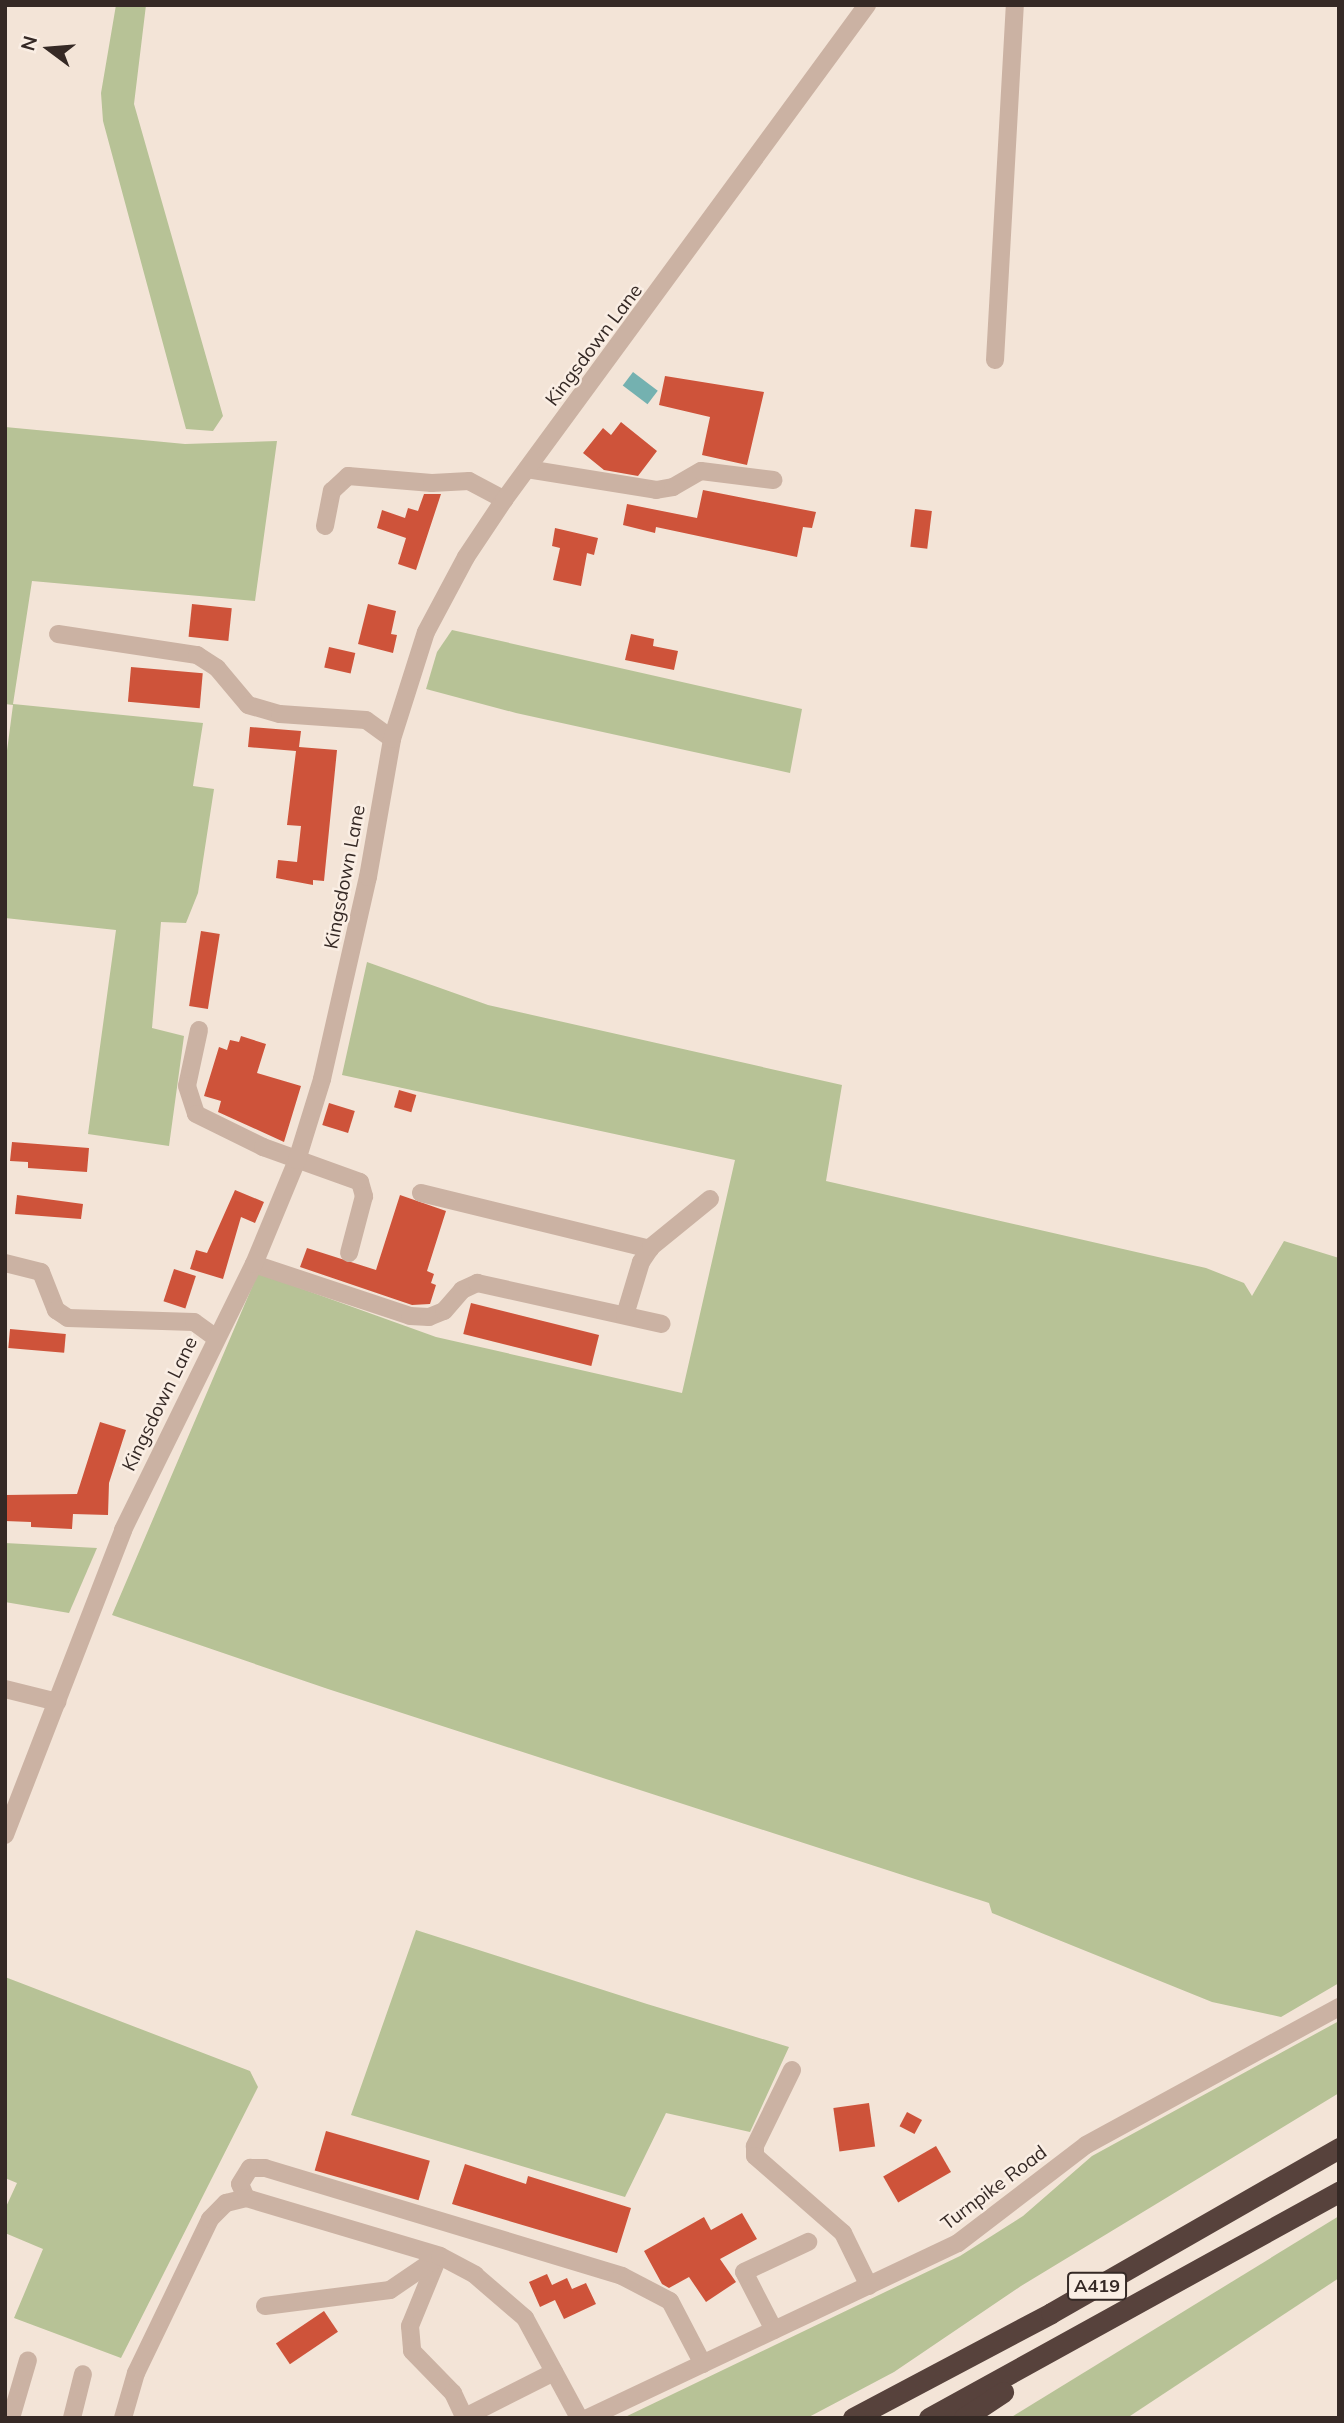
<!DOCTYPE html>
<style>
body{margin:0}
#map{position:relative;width:1344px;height:2423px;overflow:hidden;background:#f3e4d7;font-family:Mulish,sans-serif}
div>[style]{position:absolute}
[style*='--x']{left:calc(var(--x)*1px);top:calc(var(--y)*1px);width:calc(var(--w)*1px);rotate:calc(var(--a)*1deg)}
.green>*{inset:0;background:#b7c296}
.water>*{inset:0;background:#74b1b0;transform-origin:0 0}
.building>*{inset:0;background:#ce533a;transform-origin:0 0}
.minor>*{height:18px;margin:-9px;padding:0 9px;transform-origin:9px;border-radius:9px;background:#cbb2a3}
.highway>*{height:21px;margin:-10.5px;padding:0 10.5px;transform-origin:10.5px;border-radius:10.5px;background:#57423c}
span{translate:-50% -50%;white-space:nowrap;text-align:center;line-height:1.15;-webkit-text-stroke:5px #faeee4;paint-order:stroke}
.shield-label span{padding:2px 5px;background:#faeee4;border:2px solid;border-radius:5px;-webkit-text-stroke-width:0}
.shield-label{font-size:18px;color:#352925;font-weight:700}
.street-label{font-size:19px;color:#352925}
.frame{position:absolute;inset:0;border:7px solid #352925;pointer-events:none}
.north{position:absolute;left:14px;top:14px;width:70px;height:70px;-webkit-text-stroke:5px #faeee4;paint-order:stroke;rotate:286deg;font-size:19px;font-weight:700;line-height:28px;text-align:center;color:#352925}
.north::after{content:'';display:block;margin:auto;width:24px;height:32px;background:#352925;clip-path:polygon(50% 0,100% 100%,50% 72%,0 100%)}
</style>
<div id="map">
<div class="green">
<i style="clip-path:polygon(116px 5px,146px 5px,134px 104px,223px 416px,213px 431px,186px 429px,103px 121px,101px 93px)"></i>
<i style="clip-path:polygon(5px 427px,185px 444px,277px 441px,255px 601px,32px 581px,13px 704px,203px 723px,193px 786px,214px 789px,198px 893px,186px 923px,161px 922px,152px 1028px,184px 1036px,169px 1146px,88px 1134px,116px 930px,5px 918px,5px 766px,13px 705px,5px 704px)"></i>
<i style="clip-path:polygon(452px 630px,802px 709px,790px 773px,516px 713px,426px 689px,437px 652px)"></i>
<i style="clip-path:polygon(367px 962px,488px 1005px,842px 1085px,826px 1181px,1206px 1268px,1244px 1283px,1252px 1296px,1284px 1241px,1339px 1258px,1339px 1983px,1281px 2017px,1212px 2002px,992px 1913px,989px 1903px,328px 1689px,112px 1615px,258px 1273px,436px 1337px,682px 1393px,735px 1160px,342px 1075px)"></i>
<i style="clip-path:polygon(5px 1543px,97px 1548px,69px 1613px,5px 1602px)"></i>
<i style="clip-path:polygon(416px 1930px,647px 2004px,789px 2047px,750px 2132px,666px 2113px,625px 2197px,351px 2115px)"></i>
<i style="clip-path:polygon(5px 1977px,250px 2071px,258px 2087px,121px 2358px,14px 2318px,43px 2249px,5px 2233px,5px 2209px,17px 2183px,5px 2178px)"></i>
<i style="clip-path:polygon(1339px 2021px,1339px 2093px,1021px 2286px,894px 2372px,807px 2418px,623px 2418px,960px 2256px,1023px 2216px,1092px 2156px)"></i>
<i style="clip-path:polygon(1339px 2216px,1339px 2278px,1127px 2418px,1010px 2418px)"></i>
</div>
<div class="water">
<i style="left:633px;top:372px;width:31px;height:17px;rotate:37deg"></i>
</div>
<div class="building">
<i style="clip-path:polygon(665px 376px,764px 392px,747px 465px,702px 455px,710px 417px,659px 405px)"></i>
<i style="clip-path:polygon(621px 422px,657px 451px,638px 476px,604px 470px,583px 453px,603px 428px,611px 435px)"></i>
<i style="clip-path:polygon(703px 490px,816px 512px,812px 528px,803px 527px,797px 557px,656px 527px,655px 533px,623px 525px,627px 504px,697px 518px)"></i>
<i style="clip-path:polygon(424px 494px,441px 494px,416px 570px,398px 564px,406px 538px,377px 528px,382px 510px,405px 518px,408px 508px,418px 511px)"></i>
<i style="left:915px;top:509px;width:17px;height:38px;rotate:7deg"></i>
<i style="clip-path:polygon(555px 528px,598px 538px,594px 555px,587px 553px,581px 586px,553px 580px,560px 548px,552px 546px)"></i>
<i style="left:192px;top:604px;width:40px;height:33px;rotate:6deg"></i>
<i style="clip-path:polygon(368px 604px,396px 611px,391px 634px,397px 635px,393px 653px,358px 644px)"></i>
<i style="clip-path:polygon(631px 634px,654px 639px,653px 646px,678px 651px,674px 670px,625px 660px)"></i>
<i style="left:329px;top:647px;width:27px;height:21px;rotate:13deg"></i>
<i style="left:131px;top:667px;width:72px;height:35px;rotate:5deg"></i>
<i style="clip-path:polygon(250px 727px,301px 731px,299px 747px,337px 750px,324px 881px,313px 880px,313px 885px,276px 878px,278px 860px,297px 862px,301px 826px,287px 825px,296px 751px,248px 747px)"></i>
<i style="left:201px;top:931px;width:19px;height:76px;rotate:9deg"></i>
<i style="clip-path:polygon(241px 1036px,266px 1044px,257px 1073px,301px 1086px,284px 1142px,218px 1112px,221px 1101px,204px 1096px,219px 1047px,227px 1050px,230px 1040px,239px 1042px)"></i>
<i style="left:399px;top:1090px;width:18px;height:18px;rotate:16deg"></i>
<i style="left:329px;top:1103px;width:27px;height:23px;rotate:17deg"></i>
<i style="clip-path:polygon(12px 1142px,89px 1148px,87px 1172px,28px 1168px,28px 1162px,10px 1161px)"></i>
<i style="clip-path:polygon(235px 1190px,264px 1202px,255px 1223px,241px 1217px,223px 1279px,190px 1269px,196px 1250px,207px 1253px)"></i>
<i style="clip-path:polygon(17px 1195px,83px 1204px,81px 1219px,15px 1214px)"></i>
<i style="clip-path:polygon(400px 1195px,446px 1211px,427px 1271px,434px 1274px,431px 1283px,436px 1285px,430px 1304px,412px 1305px,300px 1267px,307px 1248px,376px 1270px)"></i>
<i style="left:174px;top:1269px;width:23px;height:34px;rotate:18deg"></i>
<i style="left:471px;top:1303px;width:132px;height:32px;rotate:14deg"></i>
<i style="left:10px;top:1329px;width:56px;height:19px;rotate:5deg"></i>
<i style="clip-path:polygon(100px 1422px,126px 1430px,109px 1483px,108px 1515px,73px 1514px,72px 1529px,31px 1527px,31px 1522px,5px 1521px,5px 1495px,77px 1494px)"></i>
<i style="left:869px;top:2103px;width:44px;height:36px;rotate:82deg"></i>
<i style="left:907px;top:2112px;width:17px;height:16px;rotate:28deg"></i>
<i style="left:326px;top:2131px;width:108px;height:41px;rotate:16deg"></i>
<i style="left:936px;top:2146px;width:30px;height:61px;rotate:60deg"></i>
<i style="clip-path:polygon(465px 2164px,526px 2184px,528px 2176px,631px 2208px,617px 2253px,452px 2204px)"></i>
<i style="clip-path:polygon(742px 2213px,757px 2239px,720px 2259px,736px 2282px,706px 2302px,689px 2277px,669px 2288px,662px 2284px,644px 2251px,704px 2217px,711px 2230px)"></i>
<i style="clip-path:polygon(547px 2274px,552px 2285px,567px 2278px,572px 2289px,586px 2283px,596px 2304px,564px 2319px,555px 2300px,540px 2307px,529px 2282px)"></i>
<i style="left:324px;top:2311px;width:25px;height:58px;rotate:56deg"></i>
</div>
<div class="minor">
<i style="--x:995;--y:360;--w:356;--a:-86.8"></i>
<i style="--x:527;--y:469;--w:131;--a:9.2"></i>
<i style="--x:656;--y:490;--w:17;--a:-10"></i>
<i style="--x:673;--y:487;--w:32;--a:-30"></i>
<i style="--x:701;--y:471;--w:73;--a:7.1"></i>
<i style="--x:325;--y:526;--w:36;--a:-79"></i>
<i style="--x:332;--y:491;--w:22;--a:-43"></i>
<i style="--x:348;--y:476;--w:84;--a:4.8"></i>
<i style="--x:432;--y:483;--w:37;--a:-3"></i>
<i style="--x:469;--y:481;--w:40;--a:28"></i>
<i style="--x:58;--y:634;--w:141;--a:8.6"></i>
<i style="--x:197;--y:655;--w:24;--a:33"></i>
<i style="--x:217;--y:668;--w:48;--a:50"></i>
<i style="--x:248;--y:705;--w:33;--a:16"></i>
<i style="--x:280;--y:714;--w:86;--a:4"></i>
<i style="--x:366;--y:720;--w:32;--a:36"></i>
<i style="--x:199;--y:1030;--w:57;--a:102.1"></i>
<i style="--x:187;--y:1086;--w:29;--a:72"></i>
<i style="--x:196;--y:1114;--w:75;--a:26.2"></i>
<i style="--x:263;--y:1147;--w:103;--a:19.8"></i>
<i style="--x:360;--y:1182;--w:15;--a:74"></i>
<i style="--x:364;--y:1196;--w:59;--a:104.7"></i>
<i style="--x:421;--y:1193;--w:236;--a:13.7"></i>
<i style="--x:5;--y:1263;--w:37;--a:14"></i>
<i style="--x:41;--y:1272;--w:41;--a:68.5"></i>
<i style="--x:56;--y:1310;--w:14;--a:34"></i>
<i style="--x:68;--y:1318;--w:126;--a:1.8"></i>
<i style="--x:194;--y:1322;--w:27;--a:36"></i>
<i style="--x:254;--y:1264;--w:164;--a:18.4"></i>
<i style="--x:410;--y:1316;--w:19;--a:3"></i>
<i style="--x:429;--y:1317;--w:16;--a:-22"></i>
<i style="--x:444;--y:1311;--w:28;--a:-49"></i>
<i style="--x:462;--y:1290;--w:17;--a:-25"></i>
<i style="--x:477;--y:1283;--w:189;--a:12.5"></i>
<i style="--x:625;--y:1315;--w:55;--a:-73.2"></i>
<i style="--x:641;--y:1262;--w:18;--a:-56"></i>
<i style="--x:651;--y:1247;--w:76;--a:-39.1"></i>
<i style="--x:5;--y:1689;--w:54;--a:14"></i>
<i style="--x:5;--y:1835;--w:327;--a:-68.8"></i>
<i style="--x:123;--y:1530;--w:297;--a:-63.8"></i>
<i style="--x:254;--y:1264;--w:113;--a:-67.5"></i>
<i style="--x:297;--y:1160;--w:85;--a:-72.8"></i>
<i style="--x:322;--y:1079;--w:207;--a:-77.2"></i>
<i style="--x:368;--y:877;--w:140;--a:-80.1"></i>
<i style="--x:392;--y:739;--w:112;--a:-72.4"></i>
<i style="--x:426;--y:632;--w:85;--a:-61.9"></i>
<i style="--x:466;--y:557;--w:69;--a:-56.3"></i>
<i style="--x:504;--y:500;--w:614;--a:-53.75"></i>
<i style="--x:792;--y:2070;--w:85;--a:116"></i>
<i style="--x:755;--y:2146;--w:10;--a:90"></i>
<i style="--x:755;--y:2156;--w:117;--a:41.2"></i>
<i style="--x:843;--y:2233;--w:59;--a:63.9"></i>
<i style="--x:246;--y:2198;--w:15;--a:-113"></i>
<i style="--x:240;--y:2184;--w:19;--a:-58"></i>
<i style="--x:250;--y:2168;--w:15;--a:0"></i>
<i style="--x:265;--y:2168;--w:373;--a:16.8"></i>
<i style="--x:622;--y:2276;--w:54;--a:27.5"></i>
<i style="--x:670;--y:2301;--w:71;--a:62.4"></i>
<i style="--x:435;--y:2265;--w:66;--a:112.3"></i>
<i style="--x:410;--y:2326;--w:25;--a:85"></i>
<i style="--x:412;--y:2351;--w:59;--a:45.7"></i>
<i style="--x:453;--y:2393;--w:26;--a:65"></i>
<i style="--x:265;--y:2306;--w:126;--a:-7.3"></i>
<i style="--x:390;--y:2290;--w:60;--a:-34.2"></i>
<i style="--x:774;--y:2330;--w:65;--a:-117.3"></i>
<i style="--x:744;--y:2272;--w:71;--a:-25.1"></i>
<i style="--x:11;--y:2418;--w:60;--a:-73.7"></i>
<i style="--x:72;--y:2418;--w:45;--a:-76"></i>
<i style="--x:123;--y:2418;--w:47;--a:-73.9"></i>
<i style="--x:136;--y:2373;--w:171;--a:-64.3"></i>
<i style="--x:210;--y:2219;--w:23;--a:-45"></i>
<i style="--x:226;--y:2203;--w:21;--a:-14"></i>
<i style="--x:246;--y:2198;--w:202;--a:16.6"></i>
<i style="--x:440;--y:2256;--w:40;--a:28"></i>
<i style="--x:475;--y:2275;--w:66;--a:40.7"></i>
<i style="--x:525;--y:2318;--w:114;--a:61.6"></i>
<i style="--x:463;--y:2418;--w:102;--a:-26.8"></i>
<i style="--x:588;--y:2418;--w:409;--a:-25.3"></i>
<i style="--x:958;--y:2243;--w:161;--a:-37.4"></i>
<i style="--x:1086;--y:2145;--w:288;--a:-28.6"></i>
</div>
<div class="highway">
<i style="--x:853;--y:2418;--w:224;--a:-27.9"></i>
<i style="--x:1051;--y:2313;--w:332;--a:-29.8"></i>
<i style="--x:929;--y:2418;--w:468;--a:-28.9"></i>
<i style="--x:964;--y:2418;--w:47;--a:-33.7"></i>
</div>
<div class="shield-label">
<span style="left:1097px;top:2286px">A419</span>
</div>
<div class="street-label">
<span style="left:594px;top:345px;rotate:-53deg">Kingsdown Lane</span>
<span style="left:345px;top:877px;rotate:-79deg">Kingsdown Lane</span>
<span style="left:160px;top:1404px;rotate:-64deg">Kingsdown Lane</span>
<span style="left:994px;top:2188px;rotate:-37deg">Turnpike Road</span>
</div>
<div class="frame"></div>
<div class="north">N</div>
</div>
